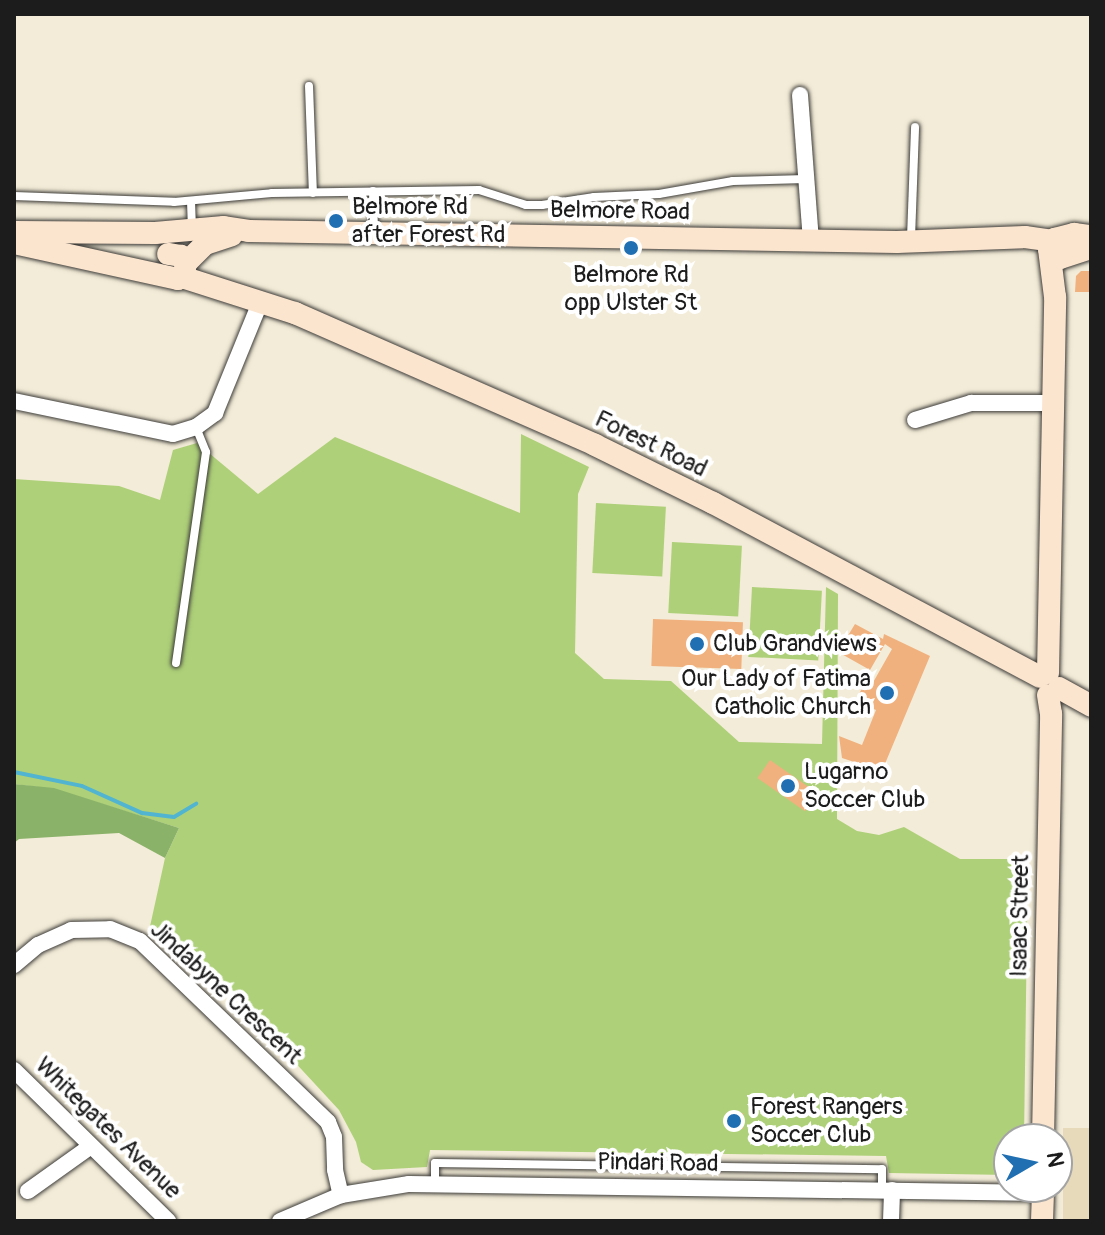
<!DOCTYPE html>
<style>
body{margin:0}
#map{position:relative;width:1105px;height:1235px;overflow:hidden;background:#f3ecd8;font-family:Pangolin,sans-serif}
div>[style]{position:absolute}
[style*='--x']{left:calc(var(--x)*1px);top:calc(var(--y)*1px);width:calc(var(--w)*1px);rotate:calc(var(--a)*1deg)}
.built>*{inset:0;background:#e7daba;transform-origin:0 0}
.green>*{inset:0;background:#aed079;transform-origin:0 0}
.forest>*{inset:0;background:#8ab269}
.stream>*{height:4px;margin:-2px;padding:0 2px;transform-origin:2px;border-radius:2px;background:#51b4d0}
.building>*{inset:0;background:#f0b17e;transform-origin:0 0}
.roads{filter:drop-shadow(0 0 2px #3c3b38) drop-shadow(0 0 2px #3c3b38)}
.lane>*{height:8px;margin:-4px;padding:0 4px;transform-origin:4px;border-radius:4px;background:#fff}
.street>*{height:16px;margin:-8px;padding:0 8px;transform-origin:8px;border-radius:8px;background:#fff}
.secondary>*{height:22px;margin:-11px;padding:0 11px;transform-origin:11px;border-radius:11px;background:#fce5cf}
.dots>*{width:22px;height:22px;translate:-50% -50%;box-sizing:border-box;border:4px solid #fff;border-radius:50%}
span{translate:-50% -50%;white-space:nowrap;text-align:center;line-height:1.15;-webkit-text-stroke:8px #fff;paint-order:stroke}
.poi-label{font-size:24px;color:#1c1c1c}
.left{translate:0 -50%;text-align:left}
.right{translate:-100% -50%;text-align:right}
.street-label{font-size:24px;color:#1c1c1c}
.frame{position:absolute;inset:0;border:16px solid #1c1c1c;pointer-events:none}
.north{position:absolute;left:993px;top:1123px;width:80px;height:80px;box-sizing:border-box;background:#fff;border:2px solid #a4a4a4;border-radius:50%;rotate:81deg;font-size:22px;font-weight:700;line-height:32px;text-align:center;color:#1c1c1c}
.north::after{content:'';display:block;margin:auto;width:28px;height:36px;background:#1f6fb2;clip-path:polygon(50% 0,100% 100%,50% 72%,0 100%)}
</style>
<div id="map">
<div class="built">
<i style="left:1063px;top:1128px;width:28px;height:93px"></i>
</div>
<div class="green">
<i style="clip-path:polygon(521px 434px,589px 467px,578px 494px,575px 653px,604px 679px,671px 681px,739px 742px,822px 744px,826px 587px,838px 594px,837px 819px,857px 831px,879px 835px,904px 827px,960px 859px,1028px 859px,1024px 1139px,1009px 1139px,1009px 1175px,889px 1173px,886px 1156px,430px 1150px,427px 1167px,373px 1170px,361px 1162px,356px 1142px,339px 1110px,206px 966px,179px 950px,159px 945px,149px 931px,165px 858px,179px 828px,54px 789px,14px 784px,14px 479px,119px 486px,160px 500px,173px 450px,197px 443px,258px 494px,335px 437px,520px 513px)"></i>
<i style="left:596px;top:503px;width:70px;height:70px;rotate:3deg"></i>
<i style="left:672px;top:542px;width:70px;height:71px;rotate:3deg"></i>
<i style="left:752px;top:587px;width:70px;height:70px;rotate:3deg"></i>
</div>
<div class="forest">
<i style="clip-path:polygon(14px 784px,54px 788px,179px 828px,165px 858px,119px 833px,19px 839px,14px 843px)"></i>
</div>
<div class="stream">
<i style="--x:14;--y:772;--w:69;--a:11.6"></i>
<i style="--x:82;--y:786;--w:66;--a:24.2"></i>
<i style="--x:142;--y:813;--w:32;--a:7"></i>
<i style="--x:174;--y:817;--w:26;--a:-31"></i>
</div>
<div class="building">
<i style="clip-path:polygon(1081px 271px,1091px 271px,1091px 292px,1075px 292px,1076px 276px)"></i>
<i style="left:653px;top:619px;width:90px;height:47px;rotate:2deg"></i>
<i style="clip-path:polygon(855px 624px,883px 639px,884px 634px,930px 656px,882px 771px,842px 758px,839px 736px,862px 745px,876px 710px,855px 701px,865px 683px,871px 686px,892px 649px,885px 644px,870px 670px,838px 652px)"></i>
<i style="left:770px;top:760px;width:58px;height:22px;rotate:35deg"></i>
<i style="left:743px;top:1113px;width:16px;height:17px;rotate:90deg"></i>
</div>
<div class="roads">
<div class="lane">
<i style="--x:309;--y:86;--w:107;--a:87.9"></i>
<i style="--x:373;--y:191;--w:40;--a:88.6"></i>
<i style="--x:14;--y:196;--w:160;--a:2.1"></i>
<i style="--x:174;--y:202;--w:98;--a:-5.2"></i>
<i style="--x:272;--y:193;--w:207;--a:-0.8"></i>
<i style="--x:479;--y:190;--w:49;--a:17.7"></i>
<i style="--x:526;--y:205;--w:16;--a:0"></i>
<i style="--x:542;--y:205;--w:53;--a:-8.7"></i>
<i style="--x:594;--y:197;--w:65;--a:-2.6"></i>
<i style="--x:659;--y:194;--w:75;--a:-10"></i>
<i style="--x:733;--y:181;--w:73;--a:-1.6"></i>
<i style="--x:191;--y:201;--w:27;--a:88"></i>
<i style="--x:911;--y:238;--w:111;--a:-87.9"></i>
<i style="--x:176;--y:663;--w:213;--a:-81.9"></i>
<i style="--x:206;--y:452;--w:27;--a:-112"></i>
<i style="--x:435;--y:1184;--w:21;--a:-90"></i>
<i style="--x:435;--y:1163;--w:447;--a:0.8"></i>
<i style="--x:882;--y:1169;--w:21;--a:90"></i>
</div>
<div class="street">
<i style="--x:800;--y:95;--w:145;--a:85.7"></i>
<i style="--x:14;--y:401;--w:162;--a:11.7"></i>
<i style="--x:173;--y:434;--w:24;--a:-17"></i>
<i style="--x:196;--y:427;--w:24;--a:-36"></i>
<i style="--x:215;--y:413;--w:122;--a:-67.8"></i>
<i style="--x:915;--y:420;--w:59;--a:-16.9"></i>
<i style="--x:971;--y:403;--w:83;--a:0"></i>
<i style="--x:14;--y:965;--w:31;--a:-40"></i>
<i style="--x:38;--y:945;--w:36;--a:-24"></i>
<i style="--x:71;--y:930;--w:39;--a:-1"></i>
<i style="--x:110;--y:929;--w:32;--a:22"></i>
<i style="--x:140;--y:941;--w:261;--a:43.9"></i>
<i style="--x:328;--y:1122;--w:16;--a:68"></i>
<i style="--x:334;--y:1137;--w:33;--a:88"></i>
<i style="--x:335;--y:1170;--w:26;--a:77"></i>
<i style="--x:14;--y:1070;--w:216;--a:44.4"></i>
<i style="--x:28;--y:1191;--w:77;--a:-35.5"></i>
<i style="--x:280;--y:1221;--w:66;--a:-23.1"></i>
<i style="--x:341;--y:1195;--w:69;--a:-9.2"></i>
<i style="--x:409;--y:1184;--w:634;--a:0.81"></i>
<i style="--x:891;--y:1221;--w:31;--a:-88"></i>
</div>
<div class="secondary">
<i style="--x:14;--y:232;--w:141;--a:0.4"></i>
<i style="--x:155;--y:233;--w:69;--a:-5"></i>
<i style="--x:224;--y:227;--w:25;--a:9"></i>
<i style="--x:249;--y:231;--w:648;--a:0.97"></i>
<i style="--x:897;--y:242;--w:128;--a:-2.2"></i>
<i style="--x:1025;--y:237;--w:28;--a:8"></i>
<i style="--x:14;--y:243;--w:168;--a:12.4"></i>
<i style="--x:178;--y:279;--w:8;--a:-40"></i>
<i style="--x:184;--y:274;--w:11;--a:-80"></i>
<i style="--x:186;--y:263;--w:9;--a:-126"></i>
<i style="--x:181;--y:256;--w:13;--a:-171"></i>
<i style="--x:1051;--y:254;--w:10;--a:24"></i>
<i style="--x:1060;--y:258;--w:33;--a:-18"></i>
<i style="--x:186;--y:263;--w:27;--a:-45"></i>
<i style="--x:205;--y:244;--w:28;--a:-18"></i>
<i style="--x:182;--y:277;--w:119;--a:17.7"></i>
<i style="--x:295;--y:313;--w:328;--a:23.7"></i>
<i style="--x:595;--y:445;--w:131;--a:26.2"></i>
<i style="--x:713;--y:503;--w:370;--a:28"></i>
<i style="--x:1048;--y:673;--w:376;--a:-88.9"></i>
<i style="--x:1055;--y:297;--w:48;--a:-97.1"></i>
<i style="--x:1049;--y:249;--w:12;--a:-59"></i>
<i style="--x:1055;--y:239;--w:20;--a:-15"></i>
<i style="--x:1074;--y:234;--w:17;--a:7"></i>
<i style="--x:1059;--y:688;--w:37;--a:29"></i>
<i style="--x:1043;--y:1139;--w:425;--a:-88.9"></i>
<i style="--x:1051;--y:714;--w:19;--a:-99"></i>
<i style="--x:1042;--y:1221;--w:34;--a:-88"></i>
</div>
</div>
<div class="dots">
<i style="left:336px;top:221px;background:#1f6fb2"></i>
<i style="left:631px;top:248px;background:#1f6fb2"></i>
<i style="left:697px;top:644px;background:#1f6fb2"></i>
<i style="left:887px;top:693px;background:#1f6fb2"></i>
<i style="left:788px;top:786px;background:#1f6fb2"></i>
<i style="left:734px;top:1121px;background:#1f6fb2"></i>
</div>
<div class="poi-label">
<span class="left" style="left:352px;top:221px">Belmore Rd<br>after Forest Rd</span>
<span style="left:631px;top:289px">Belmore Rd<br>opp Ulster St</span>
<span class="left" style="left:713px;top:644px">Club Grandviews</span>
<span class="right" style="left:871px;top:693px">Our Lady of Fatima<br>Catholic Church</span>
<span class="left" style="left:804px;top:786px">Lugarno<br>Soccer Club</span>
<span class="left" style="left:750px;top:1121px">Forest Rangers<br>Soccer Club</span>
</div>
<div class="street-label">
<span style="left:620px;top:211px;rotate:1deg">Belmore Road</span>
<span style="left:651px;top:444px;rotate:26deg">Forest Road</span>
<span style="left:1020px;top:916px;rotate:-89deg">Isaac Street</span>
<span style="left:226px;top:993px;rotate:43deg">Jindabyne Crescent</span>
<span style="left:108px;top:1128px;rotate:44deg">Whitegates Avenue</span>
<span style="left:658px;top:1163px;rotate:1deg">Pindari Road</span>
</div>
<div class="frame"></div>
<div class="north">N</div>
</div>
